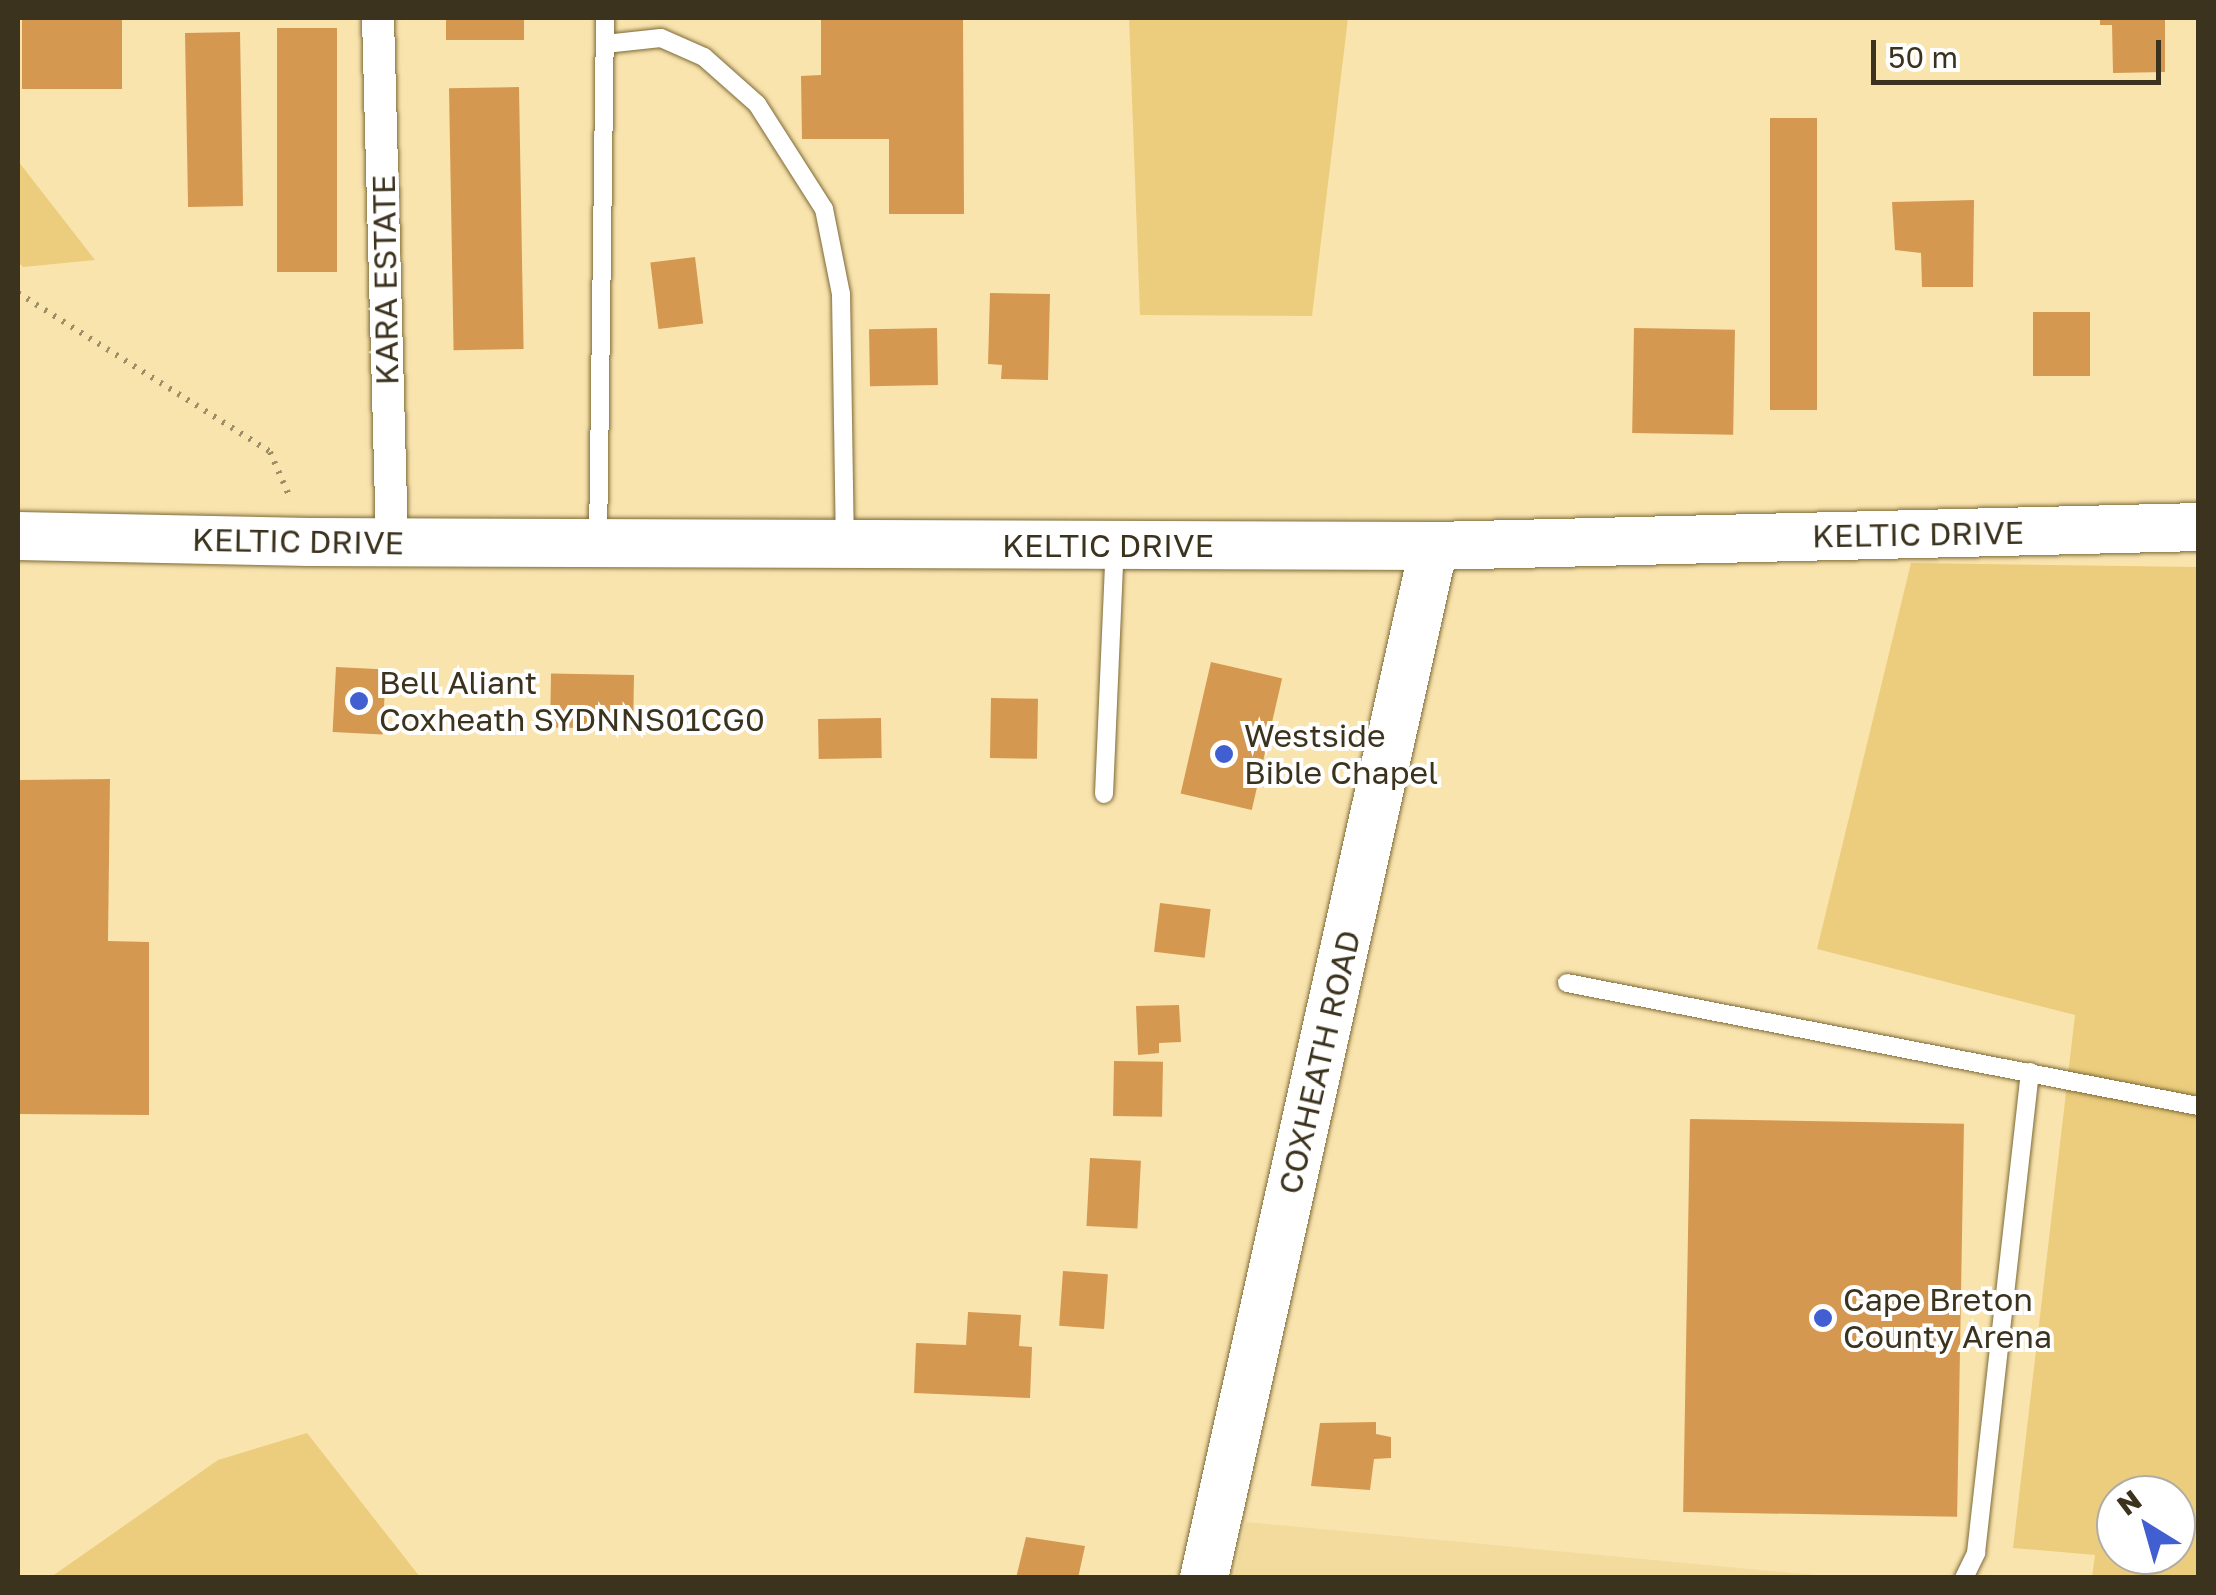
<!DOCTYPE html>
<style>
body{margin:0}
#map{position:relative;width:2216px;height:1595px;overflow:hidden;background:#fae4ae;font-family:"Golos Text",sans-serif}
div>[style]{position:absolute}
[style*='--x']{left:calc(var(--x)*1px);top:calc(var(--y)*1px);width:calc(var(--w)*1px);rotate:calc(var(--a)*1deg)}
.built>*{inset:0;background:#f3db9d}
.green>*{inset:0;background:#eccd7d}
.building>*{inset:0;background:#d59851;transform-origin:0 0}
.path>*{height:6px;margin-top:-3px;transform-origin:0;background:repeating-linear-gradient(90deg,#9d8e68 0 2.5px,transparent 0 10.5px)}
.roads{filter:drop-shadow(0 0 2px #7d6a37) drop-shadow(0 0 2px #7d6a37)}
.lane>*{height:18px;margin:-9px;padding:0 9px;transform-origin:9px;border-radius:9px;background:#fff}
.street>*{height:32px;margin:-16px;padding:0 16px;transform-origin:16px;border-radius:16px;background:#fff}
.secondary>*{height:48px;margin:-24px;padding:0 24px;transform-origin:24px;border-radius:24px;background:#fff}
.dots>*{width:28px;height:28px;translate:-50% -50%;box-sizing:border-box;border:5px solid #fff;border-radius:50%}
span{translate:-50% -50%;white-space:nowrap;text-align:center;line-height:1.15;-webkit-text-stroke:8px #fff;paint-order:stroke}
.street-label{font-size:32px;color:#3c331e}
.poi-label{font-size:32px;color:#3c331e}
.left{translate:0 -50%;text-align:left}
.frame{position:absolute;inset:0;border:20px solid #3c331e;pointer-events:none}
.north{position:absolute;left:2096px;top:1475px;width:100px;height:100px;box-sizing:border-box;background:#fff;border:2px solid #b1ada5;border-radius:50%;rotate:323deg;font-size:28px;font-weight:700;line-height:40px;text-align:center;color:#3c331e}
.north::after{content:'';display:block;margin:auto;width:35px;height:45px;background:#425fd2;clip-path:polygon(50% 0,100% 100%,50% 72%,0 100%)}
.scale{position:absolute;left:1871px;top:40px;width:290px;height:45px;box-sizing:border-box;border:5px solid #3c331e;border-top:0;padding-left:12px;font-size:30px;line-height:35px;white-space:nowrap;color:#3c331e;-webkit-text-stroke:8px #fff;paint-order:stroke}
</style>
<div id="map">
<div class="built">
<i style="clip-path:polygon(1246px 1522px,1836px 1577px,1234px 1577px)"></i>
</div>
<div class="green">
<i style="clip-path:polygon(1129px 18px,1348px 18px,1312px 316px,1140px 315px)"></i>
<i style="clip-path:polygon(18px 161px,95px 260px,23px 267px,18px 262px)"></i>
<i style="clip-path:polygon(evenodd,1911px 563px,2198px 567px,2198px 1577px,2092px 1577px,2095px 1555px,2013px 1548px,2075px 1015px,1817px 949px,1911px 563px,2116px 1495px,2176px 1495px,2176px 1555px,2116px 1555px,2116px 1495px)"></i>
<i style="clip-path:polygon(307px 1433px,420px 1577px,51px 1577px,218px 1460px)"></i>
</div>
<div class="building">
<i style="left:22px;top:18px;width:100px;height:71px"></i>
<i style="left:446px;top:18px;width:78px;height:22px"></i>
<i style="clip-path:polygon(821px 18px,963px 18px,964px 214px,889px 214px,889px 139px,802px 139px,801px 76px,821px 75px)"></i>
<i style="clip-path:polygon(2100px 18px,2165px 18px,2165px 72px,2113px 73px,2112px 25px,2100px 25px)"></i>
<i style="left:277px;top:28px;width:60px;height:244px"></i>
<i style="left:240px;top:32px;width:174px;height:55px;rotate:89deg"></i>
<i style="left:519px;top:87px;width:262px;height:70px;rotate:89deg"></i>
<i style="left:1817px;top:118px;width:292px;height:47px;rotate:90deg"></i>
<i style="clip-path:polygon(1974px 200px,1973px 287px,1922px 287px,1921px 253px,1895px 250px,1892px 202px)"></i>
<i style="left:695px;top:257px;width:67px;height:45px;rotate:83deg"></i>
<i style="clip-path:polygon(990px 293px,1050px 294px,1048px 380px,1001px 379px,1002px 365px,988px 364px)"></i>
<i style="left:2033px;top:312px;width:57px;height:64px"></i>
<i style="left:937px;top:328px;width:57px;height:68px;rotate:89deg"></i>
<i style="left:1634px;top:328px;width:101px;height:105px;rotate:1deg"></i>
<i style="left:1211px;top:662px;width:73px;height:135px;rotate:13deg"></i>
<i style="left:336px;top:667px;width:50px;height:65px;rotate:3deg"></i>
<i style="left:634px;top:675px;width:54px;height:83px;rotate:91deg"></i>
<i style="left:991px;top:698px;width:47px;height:60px;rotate:1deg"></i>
<i style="left:881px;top:718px;width:40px;height:63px;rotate:89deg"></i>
<i style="clip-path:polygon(110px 779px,108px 941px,149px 942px,149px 1115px,18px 1114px,18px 780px)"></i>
<i style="left:1160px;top:903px;width:51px;height:49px;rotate:7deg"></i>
<i style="clip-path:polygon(1179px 1005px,1181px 1042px,1159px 1043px,1159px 1053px,1138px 1055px,1136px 1006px)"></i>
<i style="left:1114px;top:1061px;width:49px;height:55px;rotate:1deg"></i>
<i style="left:1690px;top:1119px;width:274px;height:393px;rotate:1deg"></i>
<i style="left:1090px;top:1158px;width:51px;height:68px;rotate:3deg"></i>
<i style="left:1063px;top:1271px;width:45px;height:55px;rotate:4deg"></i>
<i style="clip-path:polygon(968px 1312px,1021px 1315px,1019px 1346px,1032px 1347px,1030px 1398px,914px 1393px,916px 1343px,966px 1345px)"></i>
<i style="clip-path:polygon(1376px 1422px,1376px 1434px,1391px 1437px,1391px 1458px,1374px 1459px,1370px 1490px,1311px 1486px,1320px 1423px)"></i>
<i style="clip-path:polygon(1026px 1537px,1085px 1546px,1078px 1578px,1016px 1578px)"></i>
</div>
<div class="path">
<i style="--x:18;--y:293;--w:298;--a:32.2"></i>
<i style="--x:270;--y:452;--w:52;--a:66.4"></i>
</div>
<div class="roads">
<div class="lane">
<i style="--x:605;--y:44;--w:56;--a:-6.1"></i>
<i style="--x:661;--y:38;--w:47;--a:23.8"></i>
<i style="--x:704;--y:57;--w:71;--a:41.6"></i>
<i style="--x:757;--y:104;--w:125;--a:57.5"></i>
<i style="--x:824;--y:209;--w:87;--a:78.7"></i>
<i style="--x:841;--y:294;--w:249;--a:89.1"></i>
<i style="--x:598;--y:542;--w:524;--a:-89.23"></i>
<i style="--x:1104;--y:794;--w:249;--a:-87.5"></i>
<i style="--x:1567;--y:983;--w:643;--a:11.03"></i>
<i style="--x:1964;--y:1578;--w:28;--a:-64"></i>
<i style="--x:1976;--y:1553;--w:484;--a:-83.6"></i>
</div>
<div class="street">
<i style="--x:378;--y:18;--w:525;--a:88.47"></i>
</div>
<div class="secondary">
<i style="--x:18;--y:536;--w:291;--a:1.2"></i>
<i style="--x:309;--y:542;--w:1125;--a:0.2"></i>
<i style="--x:1434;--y:546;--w:764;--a:-1.42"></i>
<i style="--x:1204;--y:1578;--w:1057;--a:-77.44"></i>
</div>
</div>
<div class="dots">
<i style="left:359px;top:701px;background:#425fd2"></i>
<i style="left:1224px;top:754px;background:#425fd2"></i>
<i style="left:1823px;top:1318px;background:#425fd2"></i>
</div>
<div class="street-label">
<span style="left:385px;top:280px;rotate:-91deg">KARA ESTATE</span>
<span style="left:1918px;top:534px;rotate:-1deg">KELTIC DRIVE</span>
<span style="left:298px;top:541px;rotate:1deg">KELTIC DRIVE</span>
<span style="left:1108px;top:545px">KELTIC DRIVE</span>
<span style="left:1319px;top:1062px;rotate:-77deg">COXHEATH ROAD</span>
</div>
<div class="poi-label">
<span class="left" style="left:379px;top:701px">Bell Aliant<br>Coxheath SYDNNS01CG0</span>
<span class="left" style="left:1244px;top:754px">Westside<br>Bible Chapel</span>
<span class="left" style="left:1843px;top:1318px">Cape Breton<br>County Arena</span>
</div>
<div class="frame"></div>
<div class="north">N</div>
<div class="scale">50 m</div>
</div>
